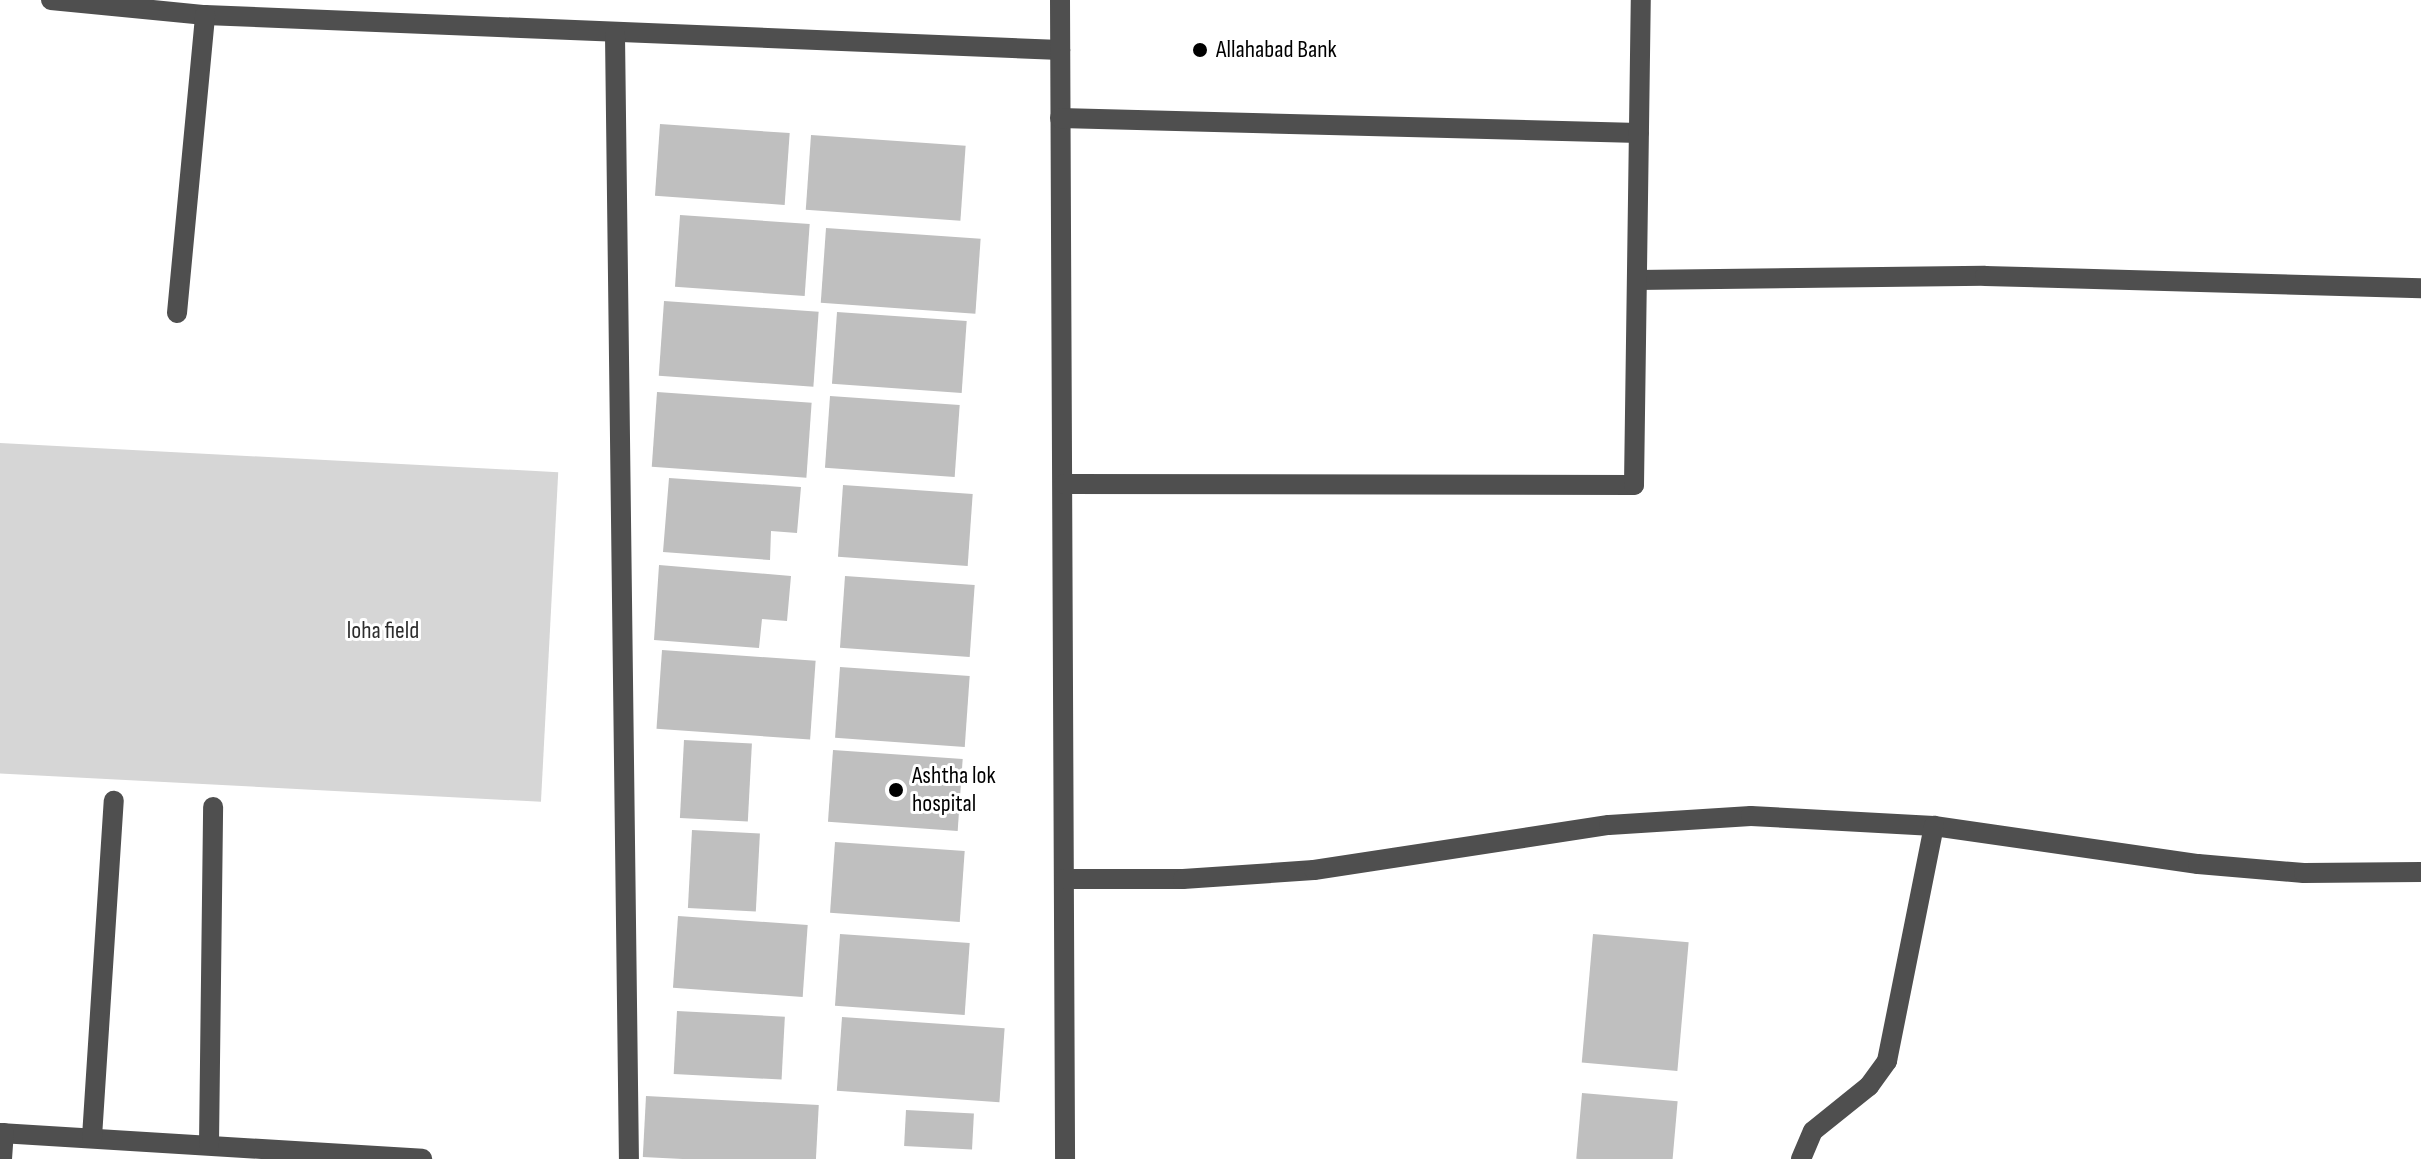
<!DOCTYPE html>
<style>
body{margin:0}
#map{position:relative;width:2421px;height:1159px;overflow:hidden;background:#fff;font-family:"Sofia Sans Condensed",sans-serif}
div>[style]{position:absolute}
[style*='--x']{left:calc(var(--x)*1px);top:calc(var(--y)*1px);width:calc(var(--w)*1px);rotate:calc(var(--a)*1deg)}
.green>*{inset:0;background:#d6d6d6;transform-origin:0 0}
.building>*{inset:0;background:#bfbfbf;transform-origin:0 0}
.minor>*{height:20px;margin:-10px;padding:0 10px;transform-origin:10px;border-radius:10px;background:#4f4f4f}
.dots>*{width:22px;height:22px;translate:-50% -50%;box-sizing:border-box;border:4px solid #fff;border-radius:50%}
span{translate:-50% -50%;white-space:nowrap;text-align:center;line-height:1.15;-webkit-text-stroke:6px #fff;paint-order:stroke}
.poi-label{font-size:24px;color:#000}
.left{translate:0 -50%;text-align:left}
.park-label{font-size:24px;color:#2d2d2d}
</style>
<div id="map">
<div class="green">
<i style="left:0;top:443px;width:559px;height:330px;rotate:3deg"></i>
</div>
<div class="building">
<i style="left:660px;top:124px;width:130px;height:72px;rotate:4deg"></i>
<i style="left:811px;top:135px;width:155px;height:75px;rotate:4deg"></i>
<i style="left:680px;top:215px;width:130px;height:72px;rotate:4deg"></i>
<i style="left:826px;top:228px;width:155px;height:75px;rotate:4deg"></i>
<i style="left:664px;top:301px;width:155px;height:75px;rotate:4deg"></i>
<i style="left:837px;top:312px;width:130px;height:72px;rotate:4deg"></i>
<i style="left:657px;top:392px;width:155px;height:75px;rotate:4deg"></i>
<i style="left:830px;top:396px;width:130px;height:72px;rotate:4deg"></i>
<i style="clip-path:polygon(669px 478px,801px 487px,797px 533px,771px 531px,770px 560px,663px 552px)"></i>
<i style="left:843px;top:485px;width:130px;height:72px;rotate:4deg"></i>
<i style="clip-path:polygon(659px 565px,791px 576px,787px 621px,762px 619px,759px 648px,654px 640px)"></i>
<i style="left:845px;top:576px;width:130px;height:72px;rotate:4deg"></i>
<i style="left:662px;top:650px;width:154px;height:79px;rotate:4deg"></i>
<i style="left:840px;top:667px;width:130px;height:71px;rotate:4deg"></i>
<i style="left:684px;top:740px;width:68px;height:78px;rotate:3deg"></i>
<i style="left:833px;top:750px;width:130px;height:72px;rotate:4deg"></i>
<i style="left:692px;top:830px;width:68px;height:78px;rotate:3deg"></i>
<i style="left:835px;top:842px;width:130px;height:71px;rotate:4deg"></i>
<i style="left:678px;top:916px;width:130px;height:72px;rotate:4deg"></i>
<i style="left:840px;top:934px;width:130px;height:72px;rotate:4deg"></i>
<i style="left:1593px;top:934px;width:96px;height:129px;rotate:5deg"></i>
<i style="left:677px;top:1011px;width:108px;height:63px;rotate:3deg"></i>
<i style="left:842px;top:1017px;width:163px;height:74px;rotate:4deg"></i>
<i style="left:1582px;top:1093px;width:96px;height:66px;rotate:5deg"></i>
<i style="left:646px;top:1096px;width:173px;height:61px;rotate:3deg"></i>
<i style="left:906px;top:1110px;width:68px;height:36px;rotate:3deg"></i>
</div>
<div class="minor">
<i style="--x:51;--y:0;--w:155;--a:5.6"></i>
<i style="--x:205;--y:15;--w:856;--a:2.34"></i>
<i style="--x:1060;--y:0;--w:1159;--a:89.75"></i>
<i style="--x:615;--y:35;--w:1124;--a:89.29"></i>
<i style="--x:1060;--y:118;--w:579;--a:1.48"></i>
<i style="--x:1637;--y:280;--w:348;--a:-0.7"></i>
<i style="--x:1985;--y:276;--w:436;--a:1.6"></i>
<i style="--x:177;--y:313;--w:299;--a:-84.6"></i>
<i style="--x:1064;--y:484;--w:570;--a:0.1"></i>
<i style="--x:1634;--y:485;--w:485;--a:-89.2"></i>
<i style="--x:1064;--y:879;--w:119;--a:0"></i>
<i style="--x:1183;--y:879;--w:131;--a:-3.9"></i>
<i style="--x:1314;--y:870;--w:298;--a:-8.7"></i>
<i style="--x:1609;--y:825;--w:142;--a:-3.6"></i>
<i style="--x:1751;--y:816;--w:183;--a:3.1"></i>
<i style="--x:1934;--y:826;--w:267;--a:8.2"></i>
<i style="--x:2198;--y:864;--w:106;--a:4.9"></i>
<i style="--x:2304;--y:873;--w:117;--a:-0.5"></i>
<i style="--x:0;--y:1133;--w:423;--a:3.5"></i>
<i style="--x:92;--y:1137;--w:337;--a:-86.3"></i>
<i style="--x:209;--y:1144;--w:337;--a:-89.3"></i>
<i style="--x:2;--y:1159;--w:26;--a:-86"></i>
<i style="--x:1801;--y:1159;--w:30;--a:-67"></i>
<i style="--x:1813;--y:1131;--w:72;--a:-38.8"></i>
<i style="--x:1869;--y:1086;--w:31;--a:-54"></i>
<i style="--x:1887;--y:1061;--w:240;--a:-78.7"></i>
</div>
<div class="dots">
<i style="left:1200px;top:50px;background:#000"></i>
<i style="left:896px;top:790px;background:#000"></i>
</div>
<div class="poi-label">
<span class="left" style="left:1216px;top:50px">Allahabad Bank</span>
<span class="left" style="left:912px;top:790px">Ashtha lok<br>hospital</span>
</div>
<div class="park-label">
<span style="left:383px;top:631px">loha field</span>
</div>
</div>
